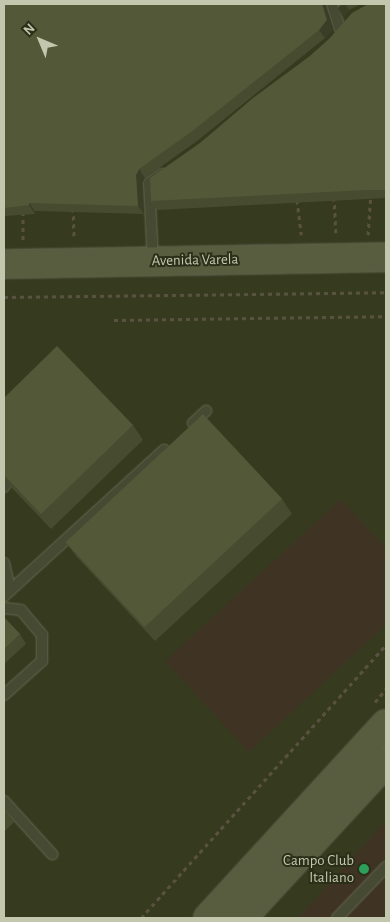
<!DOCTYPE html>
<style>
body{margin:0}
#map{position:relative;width:390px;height:922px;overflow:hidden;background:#363a1f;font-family:"Alegreya Sans",sans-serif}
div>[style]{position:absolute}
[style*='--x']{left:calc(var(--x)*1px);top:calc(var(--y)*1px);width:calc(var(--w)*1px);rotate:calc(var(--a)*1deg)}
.green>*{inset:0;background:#3f3424}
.path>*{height:3px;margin-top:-1.5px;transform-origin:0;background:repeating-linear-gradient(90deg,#5a5241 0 4px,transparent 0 8px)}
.roads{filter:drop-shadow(0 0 1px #646850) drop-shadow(0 0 1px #646850)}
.lane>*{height:10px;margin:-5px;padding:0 5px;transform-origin:5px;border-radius:5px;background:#474a33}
.secondary>*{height:28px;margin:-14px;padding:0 14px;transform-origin:14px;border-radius:14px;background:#585d40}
.wall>*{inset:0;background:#474c30}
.shaded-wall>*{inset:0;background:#3a3e27}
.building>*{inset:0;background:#535838;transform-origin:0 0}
.dots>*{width:14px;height:14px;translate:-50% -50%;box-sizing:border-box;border:2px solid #2b2f18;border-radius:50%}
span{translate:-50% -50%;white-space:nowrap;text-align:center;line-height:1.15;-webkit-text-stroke:4px #2b2f18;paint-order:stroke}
.street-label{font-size:15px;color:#c2c7ad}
.poi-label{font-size:15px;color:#c2c7ad}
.right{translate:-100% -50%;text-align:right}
.frame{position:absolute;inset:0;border:5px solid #c2c7ad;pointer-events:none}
.north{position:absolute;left:15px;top:15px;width:50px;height:50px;-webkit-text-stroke:4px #2b2f18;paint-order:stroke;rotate:315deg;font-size:14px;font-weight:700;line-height:20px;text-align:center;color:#c2c7ad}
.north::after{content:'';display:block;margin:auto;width:18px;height:22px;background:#c2c7ad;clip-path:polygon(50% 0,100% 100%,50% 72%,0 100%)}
</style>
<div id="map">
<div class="green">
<i style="clip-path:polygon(341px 499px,386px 548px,386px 625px,249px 752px,165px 661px)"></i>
<i style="clip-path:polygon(386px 820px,386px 918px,298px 918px)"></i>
</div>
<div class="path">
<i style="--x:334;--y:197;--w:38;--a:87"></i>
<i style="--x:297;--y:200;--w:35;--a:83"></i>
<i style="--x:73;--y:208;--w:31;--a:88"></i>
<i style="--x:23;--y:212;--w:28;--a:90"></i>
<i style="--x:368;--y:235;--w:39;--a:-86"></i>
<i style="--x:4;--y:297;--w:382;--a:-0.7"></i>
<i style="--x:114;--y:320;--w:272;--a:-0.8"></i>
<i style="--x:375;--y:702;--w:17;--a:-50"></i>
<i style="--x:141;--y:918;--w:367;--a:-48.1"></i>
</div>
<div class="roads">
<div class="lane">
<i style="--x:332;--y:4;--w:28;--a:72"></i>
<i style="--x:153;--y:260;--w:77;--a:-93"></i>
<i style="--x:149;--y:183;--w:16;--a:-35"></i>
<i style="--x:193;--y:423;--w:18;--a:-43"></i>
<i style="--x:4;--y:487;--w:6;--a:-59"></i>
<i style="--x:4;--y:563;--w:28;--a:77"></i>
<i style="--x:4;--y:596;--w:217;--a:-42.4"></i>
<i style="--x:4;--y:608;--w:17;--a:7"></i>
<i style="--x:21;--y:610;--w:33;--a:50"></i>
<i style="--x:42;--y:635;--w:26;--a:90"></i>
<i style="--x:42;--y:661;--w:51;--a:138.2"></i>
<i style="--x:4;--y:801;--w:72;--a:47.8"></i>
<i style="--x:337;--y:918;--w:71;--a:-46.1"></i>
</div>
<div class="secondary">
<i style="--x:4;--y:264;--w:382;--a:-1"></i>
<i style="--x:208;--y:918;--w:263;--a:-47.5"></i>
<i style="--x:242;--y:918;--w:212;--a:-47.3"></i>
</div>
</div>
<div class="wall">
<i style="clip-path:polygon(4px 4px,333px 29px,325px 38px,197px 141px,145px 178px,142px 183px,144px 214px,35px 211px,35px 214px,4px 216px)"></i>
<i style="clip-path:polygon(336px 4px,361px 4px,349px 10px,343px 17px,338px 8px)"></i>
<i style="clip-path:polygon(386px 4px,386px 198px,157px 210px,151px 201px,200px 143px,310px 56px,329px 39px)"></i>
<i style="clip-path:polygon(4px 398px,133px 425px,143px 440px,51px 529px,12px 488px,4px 477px)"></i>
<i style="clip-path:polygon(282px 499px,292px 514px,155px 641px,76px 556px,65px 541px)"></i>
<i style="clip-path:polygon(4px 617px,20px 634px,26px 644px,4px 664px)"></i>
<i style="clip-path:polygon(4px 808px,14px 822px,4px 832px)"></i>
</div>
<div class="shaded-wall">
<i style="clip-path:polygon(322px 4px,325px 4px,333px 29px,325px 38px,319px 30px)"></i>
<i style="clip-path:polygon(342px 4px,345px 4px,349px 10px,343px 17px,338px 8px)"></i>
<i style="clip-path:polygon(139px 169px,145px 178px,142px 183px,144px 214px,138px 206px,136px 175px)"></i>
<i style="clip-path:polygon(29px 203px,35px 211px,35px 214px,29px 205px)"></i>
</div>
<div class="building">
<i style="clip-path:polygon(4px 4px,322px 4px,327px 20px,319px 30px,191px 132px,139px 169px,136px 175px,138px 206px,29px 203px,29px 205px,4px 208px)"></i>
<i style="clip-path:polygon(336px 4px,342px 4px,338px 8px)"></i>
<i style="clip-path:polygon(368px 4px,386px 4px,386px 190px,366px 190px,151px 201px,150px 178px,200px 143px,253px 98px,310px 56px,329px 39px,352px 13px)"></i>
<i style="clip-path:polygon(57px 346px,133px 425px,41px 514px,4px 475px,4px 398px)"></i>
<i style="left:203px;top:414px;width:116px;height:188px;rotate:47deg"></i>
<i style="clip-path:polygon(4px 617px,20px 634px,4px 649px)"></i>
</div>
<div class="dots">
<i style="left:364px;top:869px;background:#2e9e5b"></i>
</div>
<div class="street-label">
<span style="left:195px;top:260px;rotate:-1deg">Avenida Varela</span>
</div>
<div class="poi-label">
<span class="right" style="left:354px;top:869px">Campo Club<br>Italiano</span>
</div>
<div class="frame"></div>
<div class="north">N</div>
</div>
